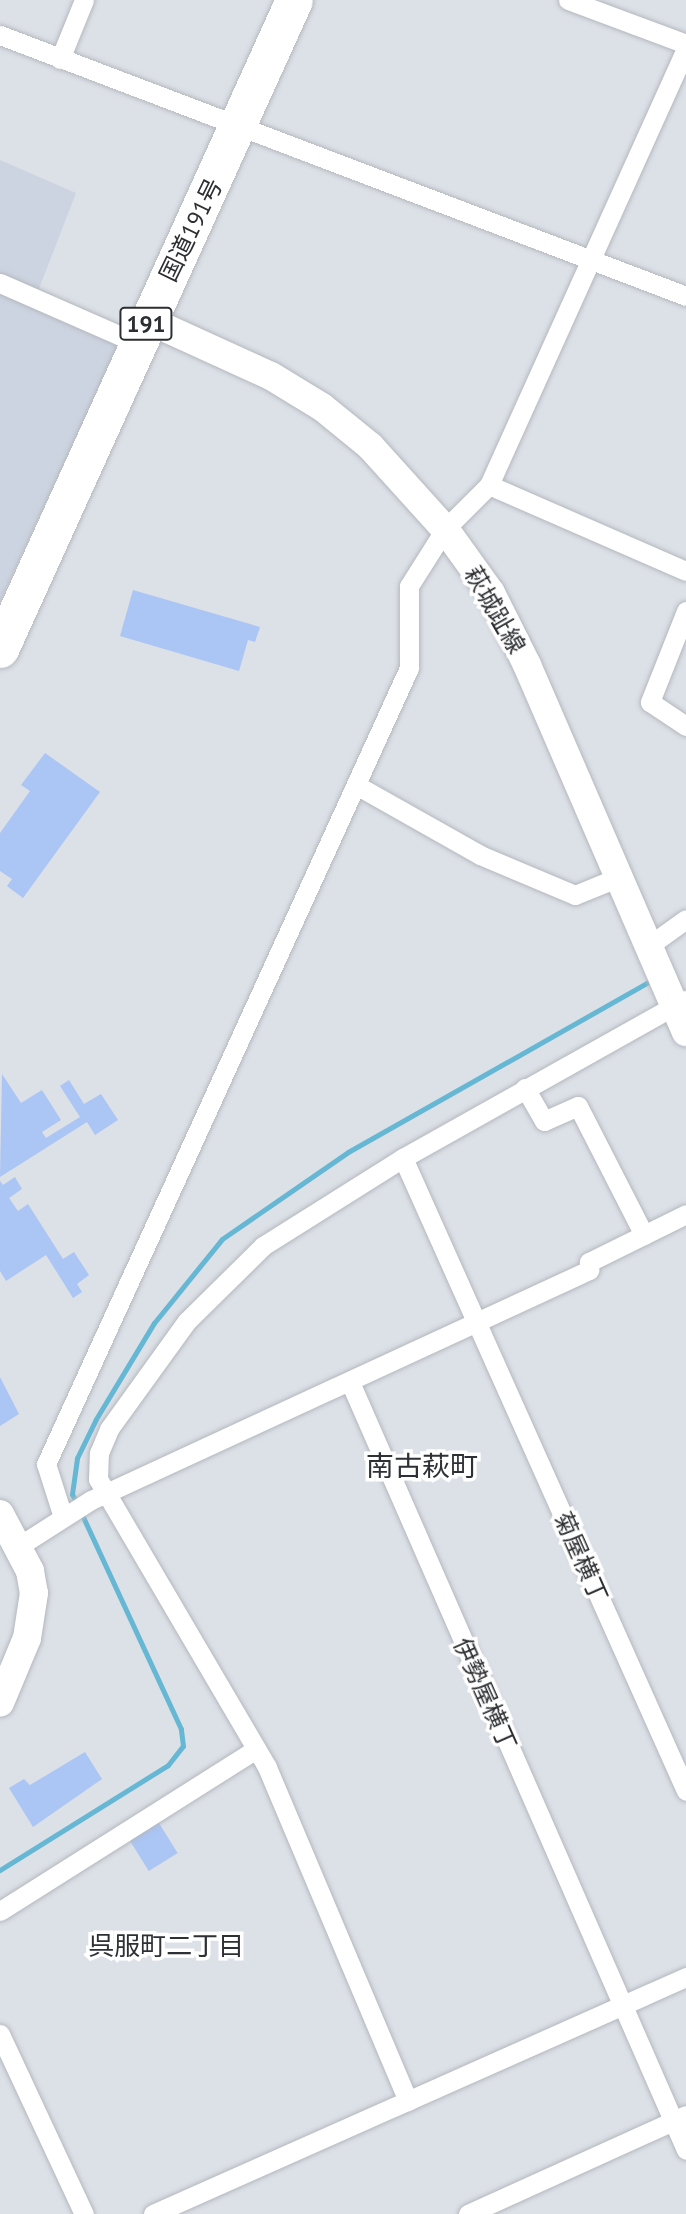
<!DOCTYPE html>
<meta charset="utf-8">
<style>
body{margin:0}
#map{position:relative;width:686px;height:2214px;overflow:hidden;background:#dce0e7;font-family:"PT Sans","Noto Sans JP",sans-serif}
div>[style]{position:absolute}
[style*='--x']{left:calc(var(--x)*1px);top:calc(var(--y)*1px);width:calc(var(--w)*1px);rotate:calc(var(--a)*1deg)}
.built>*{inset:0;background:#cdd4e1}
.stream>*{height:5px;margin:-2.5px;padding:0 2.5px;transform-origin:2.5px;border-radius:2.5px;background:#65b7d3}
.building>*{inset:0;background:#abc5f4;transform-origin:0 0}
.roads{filter:drop-shadow(0 0 2px #b4b8be) drop-shadow(0 0 2px #b4b8be)}
.street>*{height:19px;margin:-9.5px;padding:0 9.5px;transform-origin:9.5px;border-radius:9.5px;background:#fff}
.secondary>*{height:28px;margin:-14px;padding:0 14px;transform-origin:14px;border-radius:14px;background:#fff}
.highway>*{height:37px;margin:-18.5px;padding:0 18.5px;transform-origin:18.5px;border-radius:18.5px;background:#fff}
span{translate:-50% -50%;white-space:nowrap;text-align:center;line-height:1.15;-webkit-text-stroke:7px #fff;paint-order:stroke}
.shield-label span{padding:2px 5px;background:#fff;border:2px solid;border-radius:5px;-webkit-text-stroke-width:0}
.shield-label{font-size:23px;color:#2d2e31;font-weight:700}
.street-label{font-size:24px;color:#2d2e31}
.neighbourhood-label{font-size:26px;color:#2d3035}
.quarter-label{font-size:28px;color:#2d3035}
</style>
<div id="map">
<div class="built">
<i style="clip-path:polygon(0 160px,76px 193px,33px 304px,119px 345px,0 601px)"></i>
</div>
<div class="stream">
<i style="--x:77;--y:1504;--w:11;--a:-117"></i>
<i style="--x:72;--y:1494;--w:36;--a:-82"></i>
<i style="--x:77;--y:1458;--w:43;--a:-64"></i>
<i style="--x:96;--y:1419;--w:112;--a:-58.9"></i>
<i style="--x:154;--y:1323;--w:108;--a:-51"></i>
<i style="--x:222;--y:1239;--w:153;--a:-34.6"></i>
<i style="--x:348;--y:1152;--w:352;--a:-29.5"></i>
<i style="--x:0;--y:1870;--w:198;--a:-32"></i>
<i style="--x:168;--y:1765;--w:24;--a:-52"></i>
<i style="--x:183;--y:1746;--w:17;--a:-97"></i>
<i style="--x:181;--y:1729;--w:238;--a:-114.8"></i>
</div>
<div class="building">
<i style="clip-path:polygon(133px 590px,260px 627px,255px 642px,248px 640px,239px 671px,120px 636px)"></i>
<i style="clip-path:polygon(45px 753px,100px 792px,23px 898px,7px 886px,12px 879px,0 871px,0 833px,30px 791px,21px 785px)"></i>
<i style="clip-path:polygon(2px 1074px,21px 1103px,42px 1090px,61px 1120px,42px 1132px,46px 1138px,80px 1117px,60px 1086px,69px 1080px,84px 1104px,101px 1094px,118px 1120px,95px 1135px,87px 1122px,0 1177px)"></i>
<i style="clip-path:polygon(15px 1177px,22px 1189px,9px 1198px,18px 1211px,28px 1204px,63px 1259px,74px 1252px,89px 1275px,77px 1284px,82px 1292px,73px 1298px,46px 1255px,6px 1281px,0 1271px,0 1181px,3px 1185px)"></i>
<i style="clip-path:polygon(0 1377px,19px 1414px,0 1426px)"></i>
<i style="clip-path:polygon(85px 1752px,102px 1779px,33px 1827px,9px 1788px,24px 1779px,30px 1785px)"></i>
<i style="left:157px;top:1820px;width:39px;height:34px;rotate:58deg"></i>
</div>
<div class="roads">
<div class="street">
<i style="--x:568;--y:0;--w:126;--a:20.4"></i>
<i style="--x:0;--y:35;--w:734;--a:20.83"></i>
<i style="--x:60;--y:59;--w:64;--a:-67.9"></i>
<i style="--x:0;--y:283;--w:150;--a:23.7"></i>
<i style="--x:489;--y:485;--w:215;--a:23.6"></i>
<i style="--x:686;--y:611;--w:98;--a:111.6"></i>
<i style="--x:650;--y:702;--w:43;--a:33.7"></i>
<i style="--x:356;--y:785;--w:142;--a:29.4"></i>
<i style="--x:480;--y:855;--w:103;--a:22.8"></i>
<i style="--x:575;--y:895;--w:48;--a:-22.2"></i>
<i style="--x:650;--y:945;--w:44;--a:-35.8"></i>
<i style="--x:525;--y:1088;--w:38;--a:60"></i>
<i style="--x:544;--y:1121;--w:37;--a:-24"></i>
<i style="--x:578;--y:1106;--w:145;--a:62.9"></i>
<i style="--x:403;--y:1158;--w:693;--a:65.91"></i>
<i style="--x:350;--y:1382;--w:838;--a:66.37"></i>
<i style="--x:62;--y:1514;--w:52;--a:-107.7"></i>
<i style="--x:46;--y:1464;--w:875;--a:-65.49"></i>
<i style="--x:409;--y:668;--w:82;--a:-90"></i>
<i style="--x:409;--y:586;--w:67;--a:-57.7"></i>
<i style="--x:445;--y:529;--w:62;--a:-45"></i>
<i style="--x:489;--y:485;--w:478;--a:-65.7"></i>
<i style="--x:19;--y:1546;--w:85;--a:-32.6"></i>
<i style="--x:91;--y:1500;--w:549;--a:-24.79"></i>
<i style="--x:589;--y:1270;--w:8;--a:-90"></i>
<i style="--x:589;--y:1262;--w:108;--a:-26.3"></i>
<i style="--x:0;--y:1911;--w:303;--a:-32.3"></i>
<i style="--x:0;--y:2034;--w:199;--a:65"></i>
<i style="--x:408;--y:2101;--w:363;--a:-112.9"></i>
<i style="--x:267;--y:1767;--w:334;--a:-120.4"></i>
<i style="--x:98;--y:1479;--w:26;--a:-88"></i>
<i style="--x:99;--y:1453;--w:26;--a:-67"></i>
<i style="--x:109;--y:1429;--w:133;--a:-54.2"></i>
<i style="--x:187;--y:1321;--w:107;--a:-44.6"></i>
<i style="--x:263;--y:1246;--w:165;--a:-32.2"></i>
<i style="--x:403;--y:1158;--w:323;--a:-29.3"></i>
<i style="--x:153;--y:2214;--w:583;--a:-23.97"></i>
<i style="--x:468;--y:2214;--w:239;--a:-24.4"></i>
</div>
<div class="secondary">
<i style="--x:148;--y:320;--w:135;--a:24.5"></i>
<i style="--x:271;--y:376;--w:60;--a:31.3"></i>
<i style="--x:322;--y:407;--w:62;--a:39.1"></i>
<i style="--x:370;--y:446;--w:112;--a:47.9"></i>
<i style="--x:445;--y:529;--w:79;--a:54.3"></i>
<i style="--x:491;--y:593;--w:80;--a:63.4"></i>
<i style="--x:527;--y:665;--w:400;--a:66.6"></i>
<i style="--x:0;--y:1514;--w:64;--a:62.2"></i>
<i style="--x:30;--y:1571;--w:22;--a:80"></i>
<i style="--x:34;--y:1593;--w:46;--a:98.8"></i>
<i style="--x:27;--y:1638;--w:70;--a:112.6"></i>
</div>
<div class="highway">
<i style="--x:0;--y:649;--w:712;--a:-65.63"></i>
</div>
</div>
<div class="shield-label">
<span style="left:146px;top:324px">191</span>
</div>
<div class="street-label">
<span style="left:191px;top:230px;rotate:-64deg">国道191号</span>
<span style="left:495px;top:610px;rotate:60deg">萩城趾線</span>
<span style="left:581px;top:1557px;rotate:66deg">菊屋横丁</span>
<span style="left:485px;top:1694px;rotate:66deg">伊勢屋横丁</span>
</div>
<div class="neighbourhood-label">
<span style="left:166px;top:1946px">呉服町二丁目</span>
</div>
<div class="quarter-label">
<span style="left:422px;top:1466px">南古萩町</span>
</div>
</div>
